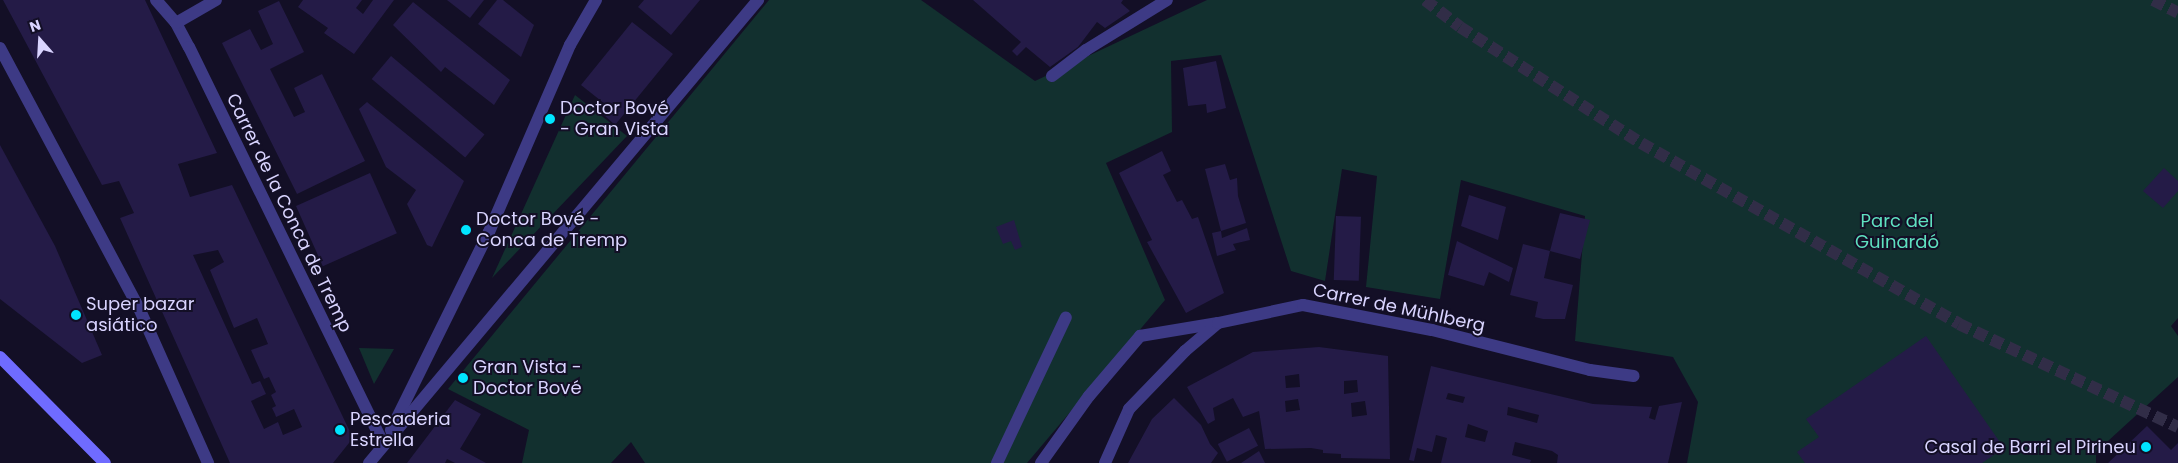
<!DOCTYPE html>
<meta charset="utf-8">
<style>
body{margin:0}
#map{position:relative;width:2178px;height:463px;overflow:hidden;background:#130f26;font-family:Poppins,sans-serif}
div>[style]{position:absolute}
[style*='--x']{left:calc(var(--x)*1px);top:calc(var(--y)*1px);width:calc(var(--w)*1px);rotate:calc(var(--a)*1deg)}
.green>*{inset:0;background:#12302f}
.building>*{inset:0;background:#241b47;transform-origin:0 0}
.primary-tunnel>*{height:12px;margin-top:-6px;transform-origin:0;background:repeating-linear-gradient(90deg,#312d47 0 12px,transparent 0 18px)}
.lane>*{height:12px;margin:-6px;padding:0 6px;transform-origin:6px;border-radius:6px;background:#3d3a85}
.street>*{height:12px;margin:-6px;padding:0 6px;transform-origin:6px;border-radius:6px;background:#3d3a85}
.secondary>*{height:12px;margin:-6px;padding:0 6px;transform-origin:6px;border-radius:6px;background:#6f6bff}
.dots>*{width:14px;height:14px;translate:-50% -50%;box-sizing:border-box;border:2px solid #130f26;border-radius:50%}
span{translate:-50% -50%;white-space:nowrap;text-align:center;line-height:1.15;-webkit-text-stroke:4px #130f26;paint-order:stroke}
.poi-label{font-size:18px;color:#d9d4ff}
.left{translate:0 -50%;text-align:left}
.right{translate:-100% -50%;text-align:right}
.street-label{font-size:18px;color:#d9d4ff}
.park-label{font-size:18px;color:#5fe0c0}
.north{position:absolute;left:15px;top:15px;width:50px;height:50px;-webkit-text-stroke:4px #130f26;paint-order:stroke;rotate:341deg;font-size:14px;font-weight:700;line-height:20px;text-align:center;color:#d9d4ff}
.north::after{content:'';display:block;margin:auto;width:18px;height:22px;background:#d9d4ff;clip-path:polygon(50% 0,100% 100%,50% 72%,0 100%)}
</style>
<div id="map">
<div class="green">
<i style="clip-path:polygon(769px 0,921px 0,1035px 81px,1207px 0,2178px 0,2178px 318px,2171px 326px,2178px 336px,2178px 377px,2096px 452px,2096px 463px,1687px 463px,1698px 402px,1673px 357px,1575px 341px,1585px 216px,1461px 180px,1440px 299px,1366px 287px,1377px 176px,1342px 169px,1325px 281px,1291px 271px,1221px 55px,1171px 61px,1172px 132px,1106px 163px,1165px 300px,1027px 463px,645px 463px,631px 442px,611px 463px,522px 463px,529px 430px,448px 389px)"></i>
<i style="clip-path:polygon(575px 95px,627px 136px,492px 278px)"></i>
<i style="clip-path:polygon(359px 348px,394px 349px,374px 384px)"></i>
</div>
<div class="building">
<i style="clip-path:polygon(evenodd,3px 0,145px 0,217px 153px,178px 164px,190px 197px,232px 185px,353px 438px,333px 463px,230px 463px,120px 218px,134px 213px,119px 181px,102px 185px,3px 0,218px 250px,224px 262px,210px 270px,234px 328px,257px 318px,268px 344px,251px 350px,264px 379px,269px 377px,276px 392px,271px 395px,276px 406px,272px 408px,275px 414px,276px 417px,294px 409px,302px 427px,283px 435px,278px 422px,264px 429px,257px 414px,251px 401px,266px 394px,260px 381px,252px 384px,193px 255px,218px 250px)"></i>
<i style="clip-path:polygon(303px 0,362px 0,356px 8px,363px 14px,373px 0,394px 0,354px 54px,324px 33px,328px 28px,298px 7px)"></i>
<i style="clip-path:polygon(447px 0,484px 0,470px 18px)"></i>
<i style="clip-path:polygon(497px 0,503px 0,534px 25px,521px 57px,478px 24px)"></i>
<i style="clip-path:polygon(644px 0,700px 0,671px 35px,638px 7px)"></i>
<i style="clip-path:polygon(973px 0,1123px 0,1121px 3px,1130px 11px,1105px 28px,1097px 22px,1078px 47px,1050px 67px,1026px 47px,1017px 56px,1012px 51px,1021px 42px)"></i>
<i style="clip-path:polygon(279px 1px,304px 52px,270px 69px,294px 117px,305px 112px,294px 88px,322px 74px,365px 161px,297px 194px,222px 43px,250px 29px,261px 50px,273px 44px,258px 11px)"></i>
<i style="clip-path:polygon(413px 2px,510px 80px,494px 105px,445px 67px,441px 72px,393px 25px)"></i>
<i style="clip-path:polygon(632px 22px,673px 54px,615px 125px,604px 115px,610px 108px,581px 85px)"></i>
<i style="left:391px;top:56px;width:122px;height:30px;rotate:40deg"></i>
<i style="clip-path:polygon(1216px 61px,1226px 108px,1207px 113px,1206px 104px,1188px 106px,1183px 68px)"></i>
<i style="clip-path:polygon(367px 102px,464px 181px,432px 247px,427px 245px,407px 204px,416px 190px,386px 167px,359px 109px)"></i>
<i style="clip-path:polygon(0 145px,55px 246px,102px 355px,82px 363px,0 299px)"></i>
<i style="clip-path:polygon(1162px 151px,1171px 171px,1163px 175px,1177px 202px,1182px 200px,1192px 219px,1198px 217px,1224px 293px,1186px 313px,1147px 242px,1152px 240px,1119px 173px)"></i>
<i style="clip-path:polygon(1225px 164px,1230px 180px,1237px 178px,1238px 196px,1246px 223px,1221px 231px,1205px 169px)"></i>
<i style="clip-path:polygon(2164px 168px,2178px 181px,2178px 191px,2163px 208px,2143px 191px)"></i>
<i style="left:370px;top:173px;width:66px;height:81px;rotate:66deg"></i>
<i style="clip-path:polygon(1469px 195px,1506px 207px,1498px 240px,1461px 226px)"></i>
<i style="clip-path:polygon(1560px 213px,1590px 220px,1580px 259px,1550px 251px,1544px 278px,1573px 285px,1565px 319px,1543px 319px,1535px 317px,1538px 302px,1510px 295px,1523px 244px,1550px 251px)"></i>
<i style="left:1336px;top:216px;width:25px;height:64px;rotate:2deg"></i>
<i style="clip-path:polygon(1014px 220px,1022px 247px,1015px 250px,1011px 241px,1003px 244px,996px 227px)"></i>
<i style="clip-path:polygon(1247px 228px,1250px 240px,1233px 244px,1236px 250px,1217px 256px,1212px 233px,1221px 231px,1222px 238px)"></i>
<i style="clip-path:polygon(1457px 241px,1513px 268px,1509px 282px,1489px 272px,1484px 286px,1448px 275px)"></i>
<i style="clip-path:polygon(1926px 336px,2004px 448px,1982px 463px,1805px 463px,1797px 452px,1819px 437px,1806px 419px)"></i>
<i style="clip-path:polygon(evenodd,1319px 347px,1388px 356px,1390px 459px,1341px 458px,1341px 454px,1323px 453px,1323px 450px,1311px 448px,1265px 449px,1259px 411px,1243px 417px,1233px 398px,1213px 408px,1215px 420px,1208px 424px,1187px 387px,1253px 352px,1319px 347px,1299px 374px,1300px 387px,1286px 388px,1285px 376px,1299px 374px,1319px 347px,1357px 380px,1358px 392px,1344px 394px,1344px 381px,1357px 380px,1319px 347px,1298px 399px,1300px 410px,1286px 412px,1285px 401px,1298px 399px,1319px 347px,1365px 401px,1367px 415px,1352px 417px,1351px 403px,1365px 401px)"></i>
<i style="clip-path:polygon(evenodd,1431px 366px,1593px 404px,1652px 407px,1649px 418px,1655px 420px,1659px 406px,1682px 402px,1668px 463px,1557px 463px,1558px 455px,1552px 451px,1515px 442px,1512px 455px,1531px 460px,1530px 463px,1441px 463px,1447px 438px,1436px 435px,1432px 452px,1417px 448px,1414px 461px,1409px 460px,1431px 366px,1448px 393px,1465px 397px,1463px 403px,1446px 399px,1448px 393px,1431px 366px,1508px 407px,1539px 415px,1537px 423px,1507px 415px,1508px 407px,1431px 366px,1468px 424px,1488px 431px,1485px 442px,1465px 437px,1468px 424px)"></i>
<i style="clip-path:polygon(1174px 398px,1201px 425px,1210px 444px,1218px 453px,1211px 463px,1128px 463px,1152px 419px)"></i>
<i style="clip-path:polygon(455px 400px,481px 414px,460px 449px,486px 463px,455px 463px,447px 459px,445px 463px,407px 463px)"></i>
<i style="clip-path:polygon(2147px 426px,2171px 450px,2178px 443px,2178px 463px,2108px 463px)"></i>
<i style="left:1249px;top:428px;width:20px;height:35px;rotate:63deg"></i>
<i style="clip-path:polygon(1259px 451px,1265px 463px,1241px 463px)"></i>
</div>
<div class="primary-tunnel">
<i style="--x:1425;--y:0;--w:44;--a:37.6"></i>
<i style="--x:1460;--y:27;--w:215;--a:32.7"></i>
<i style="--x:1641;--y:143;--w:366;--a:29.6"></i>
<i style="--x:1959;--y:324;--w:242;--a:25.2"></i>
<i style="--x:2153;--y:0;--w:28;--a:27"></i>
</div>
<div class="lane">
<i style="--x:997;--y:463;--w:161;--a:-64.7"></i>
<i style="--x:1041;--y:463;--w:82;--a:-54.4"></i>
<i style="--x:1089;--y:396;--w:79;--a:-49.6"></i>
<i style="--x:1140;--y:336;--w:79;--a:-9.5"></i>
</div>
<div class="street">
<i style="--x:156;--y:0;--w:30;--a:49"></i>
<i style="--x:176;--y:23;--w:27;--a:62"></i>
<i style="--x:189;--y:47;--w:443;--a:63.9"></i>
<i style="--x:176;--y:23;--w:46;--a:-29.9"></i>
<i style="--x:0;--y:48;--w:295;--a:61.9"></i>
<i style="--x:139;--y:308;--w:170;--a:66"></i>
<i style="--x:1052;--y:76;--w:43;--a:-37.4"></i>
<i style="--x:1086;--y:50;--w:95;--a:-31.7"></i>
<i style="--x:391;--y:430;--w:221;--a:-63.7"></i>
<i style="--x:489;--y:232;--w:204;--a:-66.6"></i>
<i style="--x:570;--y:45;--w:52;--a:-60"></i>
<i style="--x:369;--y:463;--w:605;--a:-49.96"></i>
<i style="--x:1105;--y:463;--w:59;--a:-66"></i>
<i style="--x:1129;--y:409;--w:81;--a:-46"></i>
<i style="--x:1185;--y:351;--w:43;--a:-40.3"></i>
<i style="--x:1218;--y:323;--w:87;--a:-12"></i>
<i style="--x:1303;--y:305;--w:131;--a:11"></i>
<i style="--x:1432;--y:330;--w:163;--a:14.2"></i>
<i style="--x:1590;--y:370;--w:44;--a:7.8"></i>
</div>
<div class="secondary">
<i style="--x:0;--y:357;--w:149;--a:45.3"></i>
</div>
<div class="dots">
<i style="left:550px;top:119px;background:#00e5ff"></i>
<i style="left:466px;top:230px;background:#00e5ff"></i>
<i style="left:76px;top:315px;background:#00e5ff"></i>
<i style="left:463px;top:378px;background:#00e5ff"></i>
<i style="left:340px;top:430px;background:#00e5ff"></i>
<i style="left:2146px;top:447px;background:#00e5ff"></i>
</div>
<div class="poi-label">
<span class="left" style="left:560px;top:119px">Doctor Bové<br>- Gran Vista</span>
<span class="left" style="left:476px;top:230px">Doctor Bové -<br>Conca de Tremp</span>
<span class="left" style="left:86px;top:315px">Super bazar<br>asiático</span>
<span class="left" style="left:473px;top:378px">Gran Vista -<br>Doctor Bové</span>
<span class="left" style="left:350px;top:430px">Pescaderia<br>Estrella</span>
<span class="right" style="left:2136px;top:447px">Casal de Barri el Pirineu</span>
</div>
<div class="street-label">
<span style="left:289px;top:213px;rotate:64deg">Carrer de la Conca de Tremp</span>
<span style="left:1399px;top:308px;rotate:12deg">Carrer de Mühlberg</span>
</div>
<div class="park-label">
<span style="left:1897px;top:232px">Parc del<br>Guinardó</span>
</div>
<div class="north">N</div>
</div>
